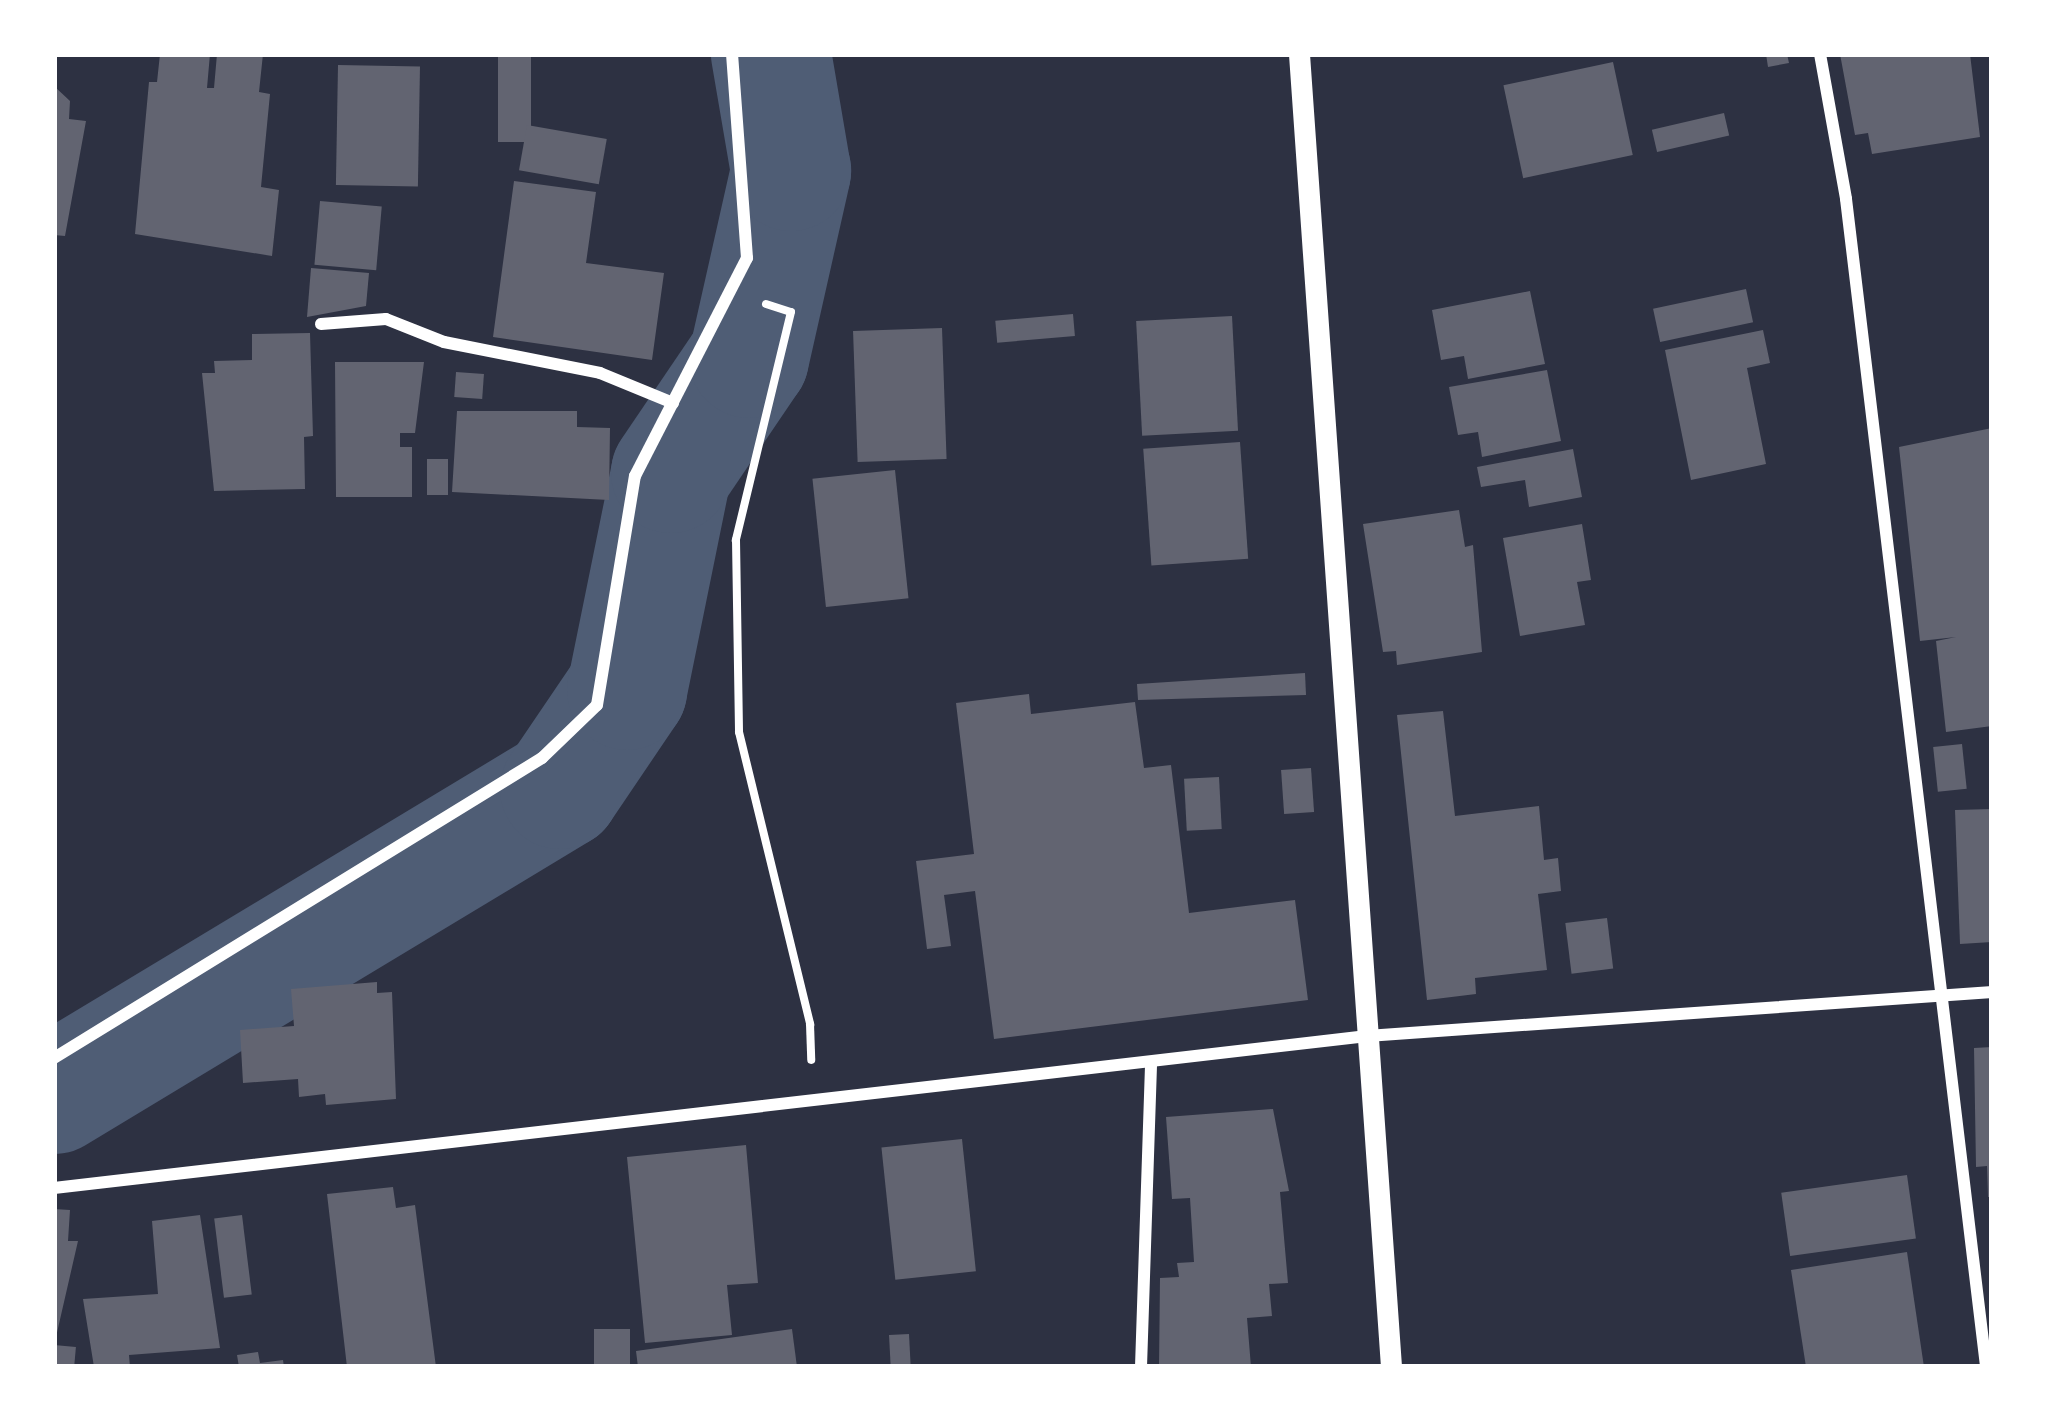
<!DOCTYPE html>
<style>
body{margin:0}
#map{position:relative;width:2046px;height:1421px;overflow:hidden;background:#2d3142;font-family:"Crimson Pro",serif}
div>[style]{position:absolute}
[style*='--x']{left:calc(var(--x)*1px);top:calc(var(--y)*1px);width:calc(var(--w)*1px);rotate:calc(var(--a)*1deg)}
.river>*{height:120px;margin:-60px;padding:0 60px;transform-origin:60px;border-radius:60px;background:#4f5d75}
.building>*{inset:0;background:#626471;transform-origin:0 0}
.path>*{height:8px;margin:-4px;padding:0 4px;transform-origin:4px;border-radius:4px;background:#fff}
.minor>*{height:12px;margin:-6px;padding:0 6px;transform-origin:6px;border-radius:6px;background:#fff}
.tertiary>*{height:21px;margin:-10.5px;padding:0 10.5px;transform-origin:10.5px;border-radius:10.5px;background:#fff}
span{translate:-50% -50%;white-space:nowrap;text-align:center;line-height:1.15;-webkit-text-stroke:12px #fff;paint-order:stroke}
.frame{position:absolute;inset:0;border:57px solid #fff;pointer-events:none}
</style>
<div id="map">
<div class="river">
<i style="--x:54;--y:1094;--w:591;--a:-31.08"></i>
<i style="--x:560;--y:789;--w:120;--a:-55.9"></i>
<i style="--x:627;--y:690;--w:221;--a:-78.5"></i>
<i style="--x:671;--y:473;--w:139;--a:-55.9"></i>
<i style="--x:749;--y:358;--w:192;--a:-77.3"></i>
<i style="--x:791;--y:171;--w:119;--a:-99.7"></i>
</div>
<div class="building">
<i style="clip-path:polygon(160px 54px,210px 54px,207px 88px,214px 88px,217px 54px,263px 54px,259px 92px,270px 94px,261px 187px,279px 190px,272px 256px,135px 234px,149px 82px,157px 82px)"></i>
<i style="left:498px;top:54px;width:33px;height:88px"></i>
<i style="clip-path:polygon(1766px 54px,1787px 54px,1789px 63px,1768px 67px)"></i>
<i style="clip-path:polygon(1840px 54px,1970px 54px,1980px 137px,1872px 154px,1868px 133px,1855px 135px)"></i>
<i style="left:1613px;top:62px;width:95px;height:112px;rotate:78deg"></i>
<i style="left:338px;top:65px;width:82px;height:120px;rotate:1deg"></i>
<i style="clip-path:polygon(54px 86px,70px 101px,69px 119px,86px 121px,65px 236px,54px 235px)"></i>
<i style="left:1724px;top:113px;width:23px;height:74px;rotate:77deg"></i>
<i style="left:527px;top:125px;width:81px;height:46px;rotate:10deg"></i>
<i style="clip-path:polygon(514px 181px,596px 192px,586px 263px,664px 273px,652px 360px,493px 337px)"></i>
<i style="left:320px;top:201px;width:62px;height:64px;rotate:5deg"></i>
<i style="clip-path:polygon(311px 268px,369px 273px,366px 306px,307px 317px)"></i>
<i style="left:1746px;top:289px;width:34px;height:95px;rotate:78deg"></i>
<i style="clip-path:polygon(1530px 291px,1545px 364px,1468px 379px,1464px 356px,1441px 360px,1432px 310px)"></i>
<i style="left:1073px;top:314px;width:22px;height:78px;rotate:85deg"></i>
<i style="left:1232px;top:316px;width:115px;height:96px;rotate:87deg"></i>
<i style="left:942px;top:328px;width:131px;height:89px;rotate:88deg"></i>
<i style="clip-path:polygon(1763px 330px,1770px 363px,1747px 368px,1766px 464px,1691px 480px,1665px 350px)"></i>
<i style="clip-path:polygon(310px 333px,313px 436px,304px 437px,305px 489px,214px 491px,202px 373px,215px 373px,214px 361px,252px 360px,252px 334px)"></i>
<i style="clip-path:polygon(335px 362px,424px 362px,415px 433px,400px 433px,400px 447px,412px 447px,412px 497px,336px 497px)"></i>
<i style="clip-path:polygon(1547px 370px,1561px 441px,1482px 457px,1478px 432px,1458px 435px,1449px 387px)"></i>
<i style="left:456px;top:372px;width:28px;height:25px;rotate:4deg"></i>
<i style="clip-path:polygon(457px 411px,577px 411px,577px 427px,610px 428px,609px 500px,452px 492px)"></i>
<i style="clip-path:polygon(1992px 428px,1992px 726px,1946px 732px,1936px 641px,1956px 637px,1920px 641px,1899px 447px)"></i>
<i style="left:1240px;top:442px;width:117px;height:97px;rotate:86deg"></i>
<i style="clip-path:polygon(1573px 449px,1582px 497px,1529px 507px,1525px 480px,1481px 487px,1477px 467px)"></i>
<i style="left:427px;top:459px;width:21px;height:36px"></i>
<i style="left:895px;top:470px;width:129px;height:83px;rotate:84deg"></i>
<i style="clip-path:polygon(1459px 510px,1465px 547px,1473px 545px,1482px 652px,1397px 665px,1396px 651px,1383px 652px,1363px 524px)"></i>
<i style="clip-path:polygon(1582px 524px,1591px 580px,1577px 582px,1585px 625px,1520px 636px,1503px 538px)"></i>
<i style="clip-path:polygon(1305px 673px,1306px 695px,1138px 700px,1137px 684px)"></i>
<i style="clip-path:polygon(1029px 694px,1031px 714px,1135px 702px,1144px 768px,1171px 765px,1189px 913px,1295px 900px,1308px 1000px,994px 1039px,975px 891px,944px 895px,951px 946px,927px 949px,916px 861px,974px 854px,956px 703px)"></i>
<i style="clip-path:polygon(1443px 711px,1455px 816px,1539px 806px,1544px 860px,1558px 858px,1561px 891px,1538px 894px,1547px 970px,1475px 978px,1476px 994px,1427px 1000px,1397px 715px)"></i>
<i style="left:1962px;top:744px;width:45px;height:29px;rotate:84deg"></i>
<i style="left:1311px;top:768px;width:44px;height:30px;rotate:86deg"></i>
<i style="left:1219px;top:777px;width:52px;height:35px;rotate:87deg"></i>
<i style="clip-path:polygon(1992px 809px,1992px 942px,1960px 944px,1955px 810px)"></i>
<i style="left:1607px;top:918px;width:51px;height:42px;rotate:83deg"></i>
<i style="clip-path:polygon(377px 982px,377px 993px,392px 992px,396px 1099px,326px 1105px,325px 1094px,299px 1097px,298px 1079px,243px 1083px,240px 1030px,294px 1026px,291px 989px)"></i>
<i style="clip-path:polygon(1992px 1047px,1992px 1197px,1988px 1197px,1987px 1166px,1976px 1167px,1974px 1048px)"></i>
<i style="clip-path:polygon(1273px 1109px,1289px 1191px,1280px 1192px,1288px 1283px,1269px 1284px,1272px 1316px,1247px 1318px,1251px 1367px,1159px 1367px,1160px 1278px,1179px 1277px,1177px 1263px,1194px 1262px,1190px 1198px,1172px 1199px,1166px 1117px)"></i>
<i style="left:962px;top:1139px;width:133px;height:81px;rotate:84deg"></i>
<i style="clip-path:polygon(746px 1145px,758px 1283px,727px 1285px,732px 1335px,645px 1343px,627px 1157px)"></i>
<i style="left:1907px;top:1175px;width:64px;height:127px;rotate:82deg"></i>
<i style="clip-path:polygon(393px 1187px,396px 1208px,415px 1205px,436px 1367px,347px 1367px,327px 1194px)"></i>
<i style="clip-path:polygon(54px 1209px,70px 1210px,68px 1241px,78px 1241px,56px 1337px)"></i>
<i style="clip-path:polygon(200px 1215px,220px 1348px,129px 1355px,130px 1367px,94px 1367px,83px 1299px,158px 1294px,152px 1221px)"></i>
<i style="left:242px;top:1215px;width:80px;height:28px;rotate:83deg"></i>
<i style="clip-path:polygon(1907px 1252px,1924px 1367px,1806px 1367px,1791px 1270px)"></i>
<i style="left:630px;top:1329px;width:38px;height:36px;rotate:90deg"></i>
<i style="clip-path:polygon(792px 1329px,797px 1367px,638px 1367px,636px 1351px)"></i>
<i style="left:909px;top:1334px;width:33px;height:20px;rotate:87deg"></i>
<i style="left:54px;top:1345px;width:22px;height:22px;rotate:5deg"></i>
<i style="clip-path:polygon(258px 1352px,260px 1363px,283px 1360px,284px 1367px,239px 1367px,237px 1355px)"></i>
</div>
<div class="path">
<i style="--x:766;--y:304;--w:26;--a:18"></i>
<i style="--x:791;--y:312;--w:235;--a:103.6"></i>
<i style="--x:736;--y:540;--w:192;--a:89.1"></i>
<i style="--x:739;--y:732;--w:301;--a:76.3"></i>
<i style="--x:810;--y:1024;--w:36;--a:88"></i>
</div>
<div class="minor">
<i style="--x:1820;--y:54;--w:147;--a:79.8"></i>
<i style="--x:1846;--y:199;--w:1176;--a:83.16"></i>
<i style="--x:321;--y:324;--w:65;--a:-4.4"></i>
<i style="--x:386;--y:319;--w:62;--a:21.6"></i>
<i style="--x:444;--y:342;--w:159;--a:11.2"></i>
<i style="--x:600;--y:373;--w:79;--a:22.3"></i>
<i style="--x:54;--y:1058;--w:573;--a:-31.58"></i>
<i style="--x:542;--y:758;--w:76;--a:-43.9"></i>
<i style="--x:597;--y:705;--w:232;--a:-80.6"></i>
<i style="--x:635;--y:476;--w:245;--a:-62.8"></i>
<i style="--x:747;--y:258;--w:205;--a:-94.2"></i>
<i style="--x:54;--y:1188;--w:1322;--a:-6.6"></i>
<i style="--x:1367;--y:1036;--w:627;--a:-4.03"></i>
<i style="--x:1141;--y:1367;--w:304;--a:-88.1"></i>
</div>
<div class="tertiary">
<i style="--x:1299;--y:54;--w:1316;--a:85.99"></i>
</div>
<div class="frame"></div>
</div>
